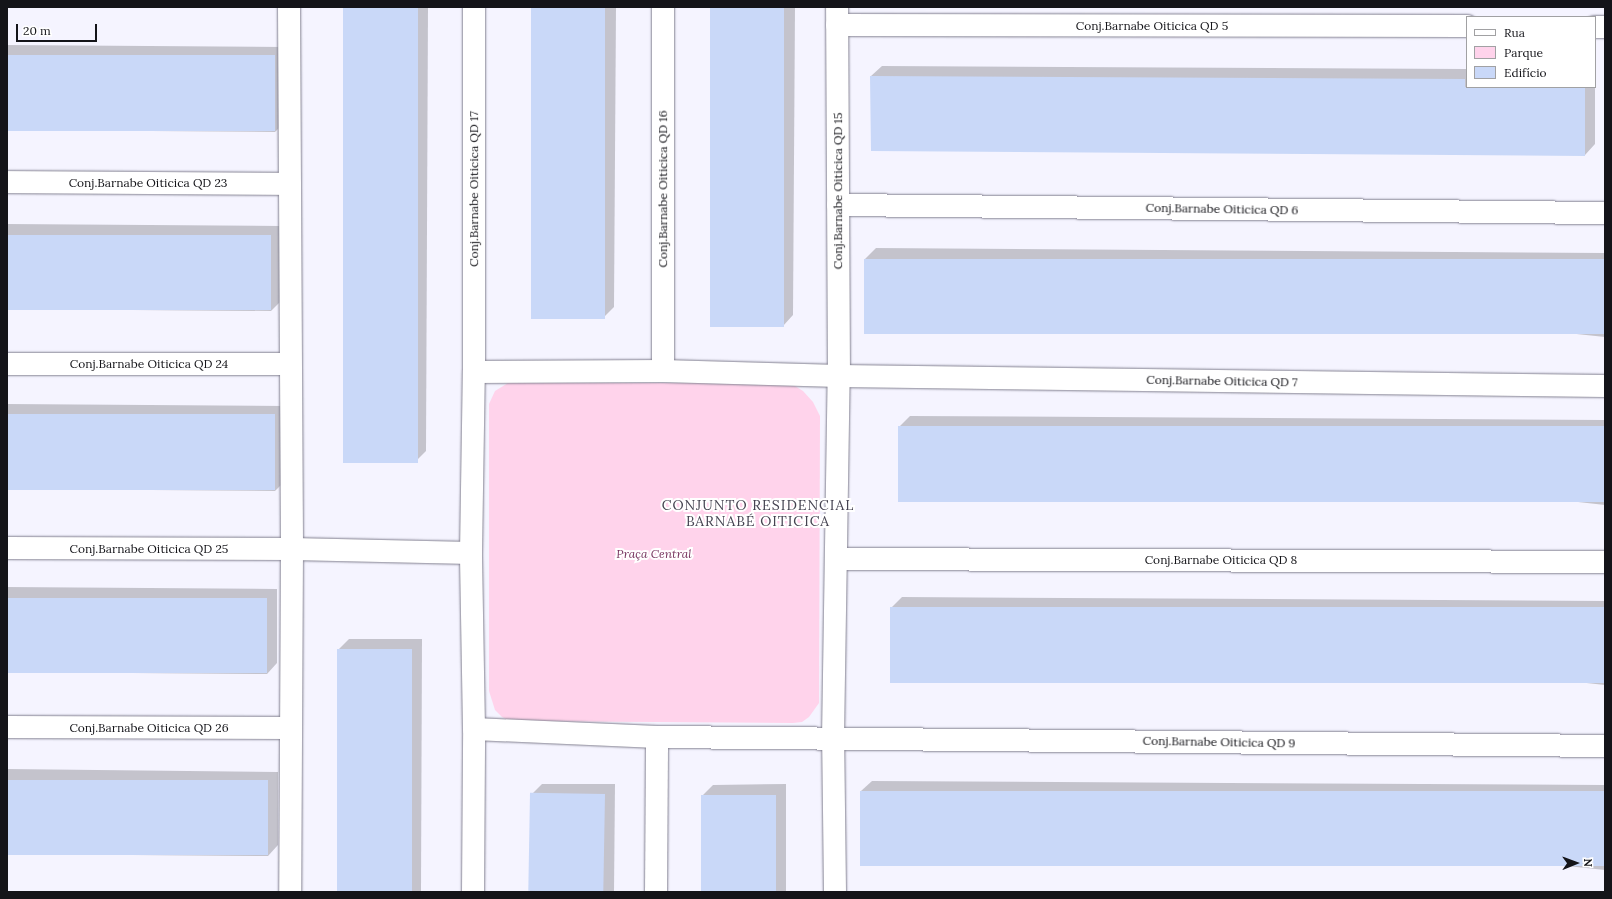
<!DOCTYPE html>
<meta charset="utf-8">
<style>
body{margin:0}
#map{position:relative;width:1612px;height:899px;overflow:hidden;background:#f5f4ff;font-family:Lora,serif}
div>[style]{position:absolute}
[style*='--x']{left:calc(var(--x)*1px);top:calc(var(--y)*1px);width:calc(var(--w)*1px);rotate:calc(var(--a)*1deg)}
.green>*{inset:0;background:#ffd3eb}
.shadow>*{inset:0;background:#0003}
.building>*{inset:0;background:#c9d8f8;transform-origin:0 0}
.roads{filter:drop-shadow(0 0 1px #828090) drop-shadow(0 0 1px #828090)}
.street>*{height:22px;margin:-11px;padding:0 11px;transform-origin:11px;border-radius:11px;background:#fff}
span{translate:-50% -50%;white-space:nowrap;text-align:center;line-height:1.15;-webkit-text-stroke:4px #fff;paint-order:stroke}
.street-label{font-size:12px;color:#141419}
.park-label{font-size:12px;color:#78355f;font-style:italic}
.quarter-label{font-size:14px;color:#454351;letter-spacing:1px}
.frame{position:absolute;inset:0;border:8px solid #141419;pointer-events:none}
.legend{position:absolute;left:1466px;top:16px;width:130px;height:72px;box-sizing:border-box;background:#fff;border:1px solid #a1a1a3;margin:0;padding:5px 7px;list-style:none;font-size:12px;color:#141419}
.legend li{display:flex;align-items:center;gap:8px;height:20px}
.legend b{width:20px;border:1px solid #a1a1a3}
.north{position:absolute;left:1556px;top:843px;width:40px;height:40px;-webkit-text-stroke:3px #fff;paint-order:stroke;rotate:89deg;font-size:11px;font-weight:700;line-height:16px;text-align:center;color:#141419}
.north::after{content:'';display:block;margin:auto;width:14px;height:18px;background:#141419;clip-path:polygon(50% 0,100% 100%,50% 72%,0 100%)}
.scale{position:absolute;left:16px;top:24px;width:81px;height:18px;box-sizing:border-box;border:2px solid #141419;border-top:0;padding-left:5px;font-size:12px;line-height:14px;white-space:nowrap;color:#141419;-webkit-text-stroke:3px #fff;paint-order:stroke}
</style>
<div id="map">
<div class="green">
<i style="clip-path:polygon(508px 383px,790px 383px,803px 391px,813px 402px,820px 416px,819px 703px,809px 717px,802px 722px,793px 723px,510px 721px,502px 717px,495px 710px,489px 691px,489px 404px,495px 391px)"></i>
</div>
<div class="shadow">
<i style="clip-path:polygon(344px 7px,428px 7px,426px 451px,415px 462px)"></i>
<i style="clip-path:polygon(532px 7px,616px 7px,614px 307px,603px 318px)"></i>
<i style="clip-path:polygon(710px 7px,795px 7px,793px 315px,783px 326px)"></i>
<i style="clip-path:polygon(7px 45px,285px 47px,286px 121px,275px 132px,7px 130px)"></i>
<i style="clip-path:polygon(882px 66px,1467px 69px,1467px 87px,1595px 87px,1595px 70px,1595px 144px,1585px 155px,871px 76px)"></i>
<i style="clip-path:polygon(7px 224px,281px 226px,282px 300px,271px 311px,7px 309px)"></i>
<i style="clip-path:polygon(876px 248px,1605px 253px,1605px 337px,865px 259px)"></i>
<i style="clip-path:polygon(7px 404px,286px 406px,286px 480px,275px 491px,7px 489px)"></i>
<i style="clip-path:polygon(910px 416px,1605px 420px,1605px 505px,899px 427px)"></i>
<i style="clip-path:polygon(7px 587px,277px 589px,277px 663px,267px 674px,7px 672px)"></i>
<i style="clip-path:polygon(902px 597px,1605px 601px,1605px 685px,891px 608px)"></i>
<i style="clip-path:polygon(349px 639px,422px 639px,421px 892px,337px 892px,338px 650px)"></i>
<i style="clip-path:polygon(7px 769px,278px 772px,278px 845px,268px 856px,7px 854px)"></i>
<i style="clip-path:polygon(872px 781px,1605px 785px,1605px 870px,861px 791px)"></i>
<i style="clip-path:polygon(542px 784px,615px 784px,614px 892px,530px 892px,531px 795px)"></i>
<i style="clip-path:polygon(786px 784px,786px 892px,702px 892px,702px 796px,713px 785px)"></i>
</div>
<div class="building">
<i style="left:343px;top:7px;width:75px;height:456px"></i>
<i style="left:531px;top:7px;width:74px;height:312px"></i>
<i style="left:710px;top:7px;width:74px;height:320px"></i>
<i style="left:7px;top:55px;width:268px;height:76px"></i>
<i style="clip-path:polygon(870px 76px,1465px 79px,1465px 87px,1585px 87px,1585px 156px,871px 151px)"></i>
<i style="left:7px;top:235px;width:264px;height:75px"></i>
<i style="left:864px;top:259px;width:741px;height:75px"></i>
<i style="left:7px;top:414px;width:268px;height:76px"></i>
<i style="left:898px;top:426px;width:707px;height:76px"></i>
<i style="left:7px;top:598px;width:260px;height:75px"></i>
<i style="left:890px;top:607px;width:715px;height:76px"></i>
<i style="left:337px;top:649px;width:75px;height:243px"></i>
<i style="left:7px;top:780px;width:261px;height:75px"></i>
<i style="left:860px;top:791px;width:745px;height:75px"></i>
<i style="left:605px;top:794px;width:98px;height:75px;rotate:91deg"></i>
<i style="left:701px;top:795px;width:75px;height:97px"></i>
</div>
<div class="roads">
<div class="street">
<i style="--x:289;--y:7;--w:542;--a:89.68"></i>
<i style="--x:292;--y:549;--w:343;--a:90.3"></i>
<i style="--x:837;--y:25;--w:630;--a:0.09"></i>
<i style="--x:1595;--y:27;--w:10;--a:0"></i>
<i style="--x:7;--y:182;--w:283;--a:0.4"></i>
<i style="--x:838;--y:205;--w:767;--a:0.6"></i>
<i style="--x:7;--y:364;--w:283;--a:0"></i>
<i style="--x:663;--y:371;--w:364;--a:-90"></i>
<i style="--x:474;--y:372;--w:189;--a:-0.3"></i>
<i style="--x:663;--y:371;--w:176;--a:1.6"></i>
<i style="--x:839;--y:376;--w:766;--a:0.75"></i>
<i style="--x:7;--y:548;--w:285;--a:0.2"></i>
<i style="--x:292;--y:549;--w:179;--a:1.3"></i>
<i style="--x:837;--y:559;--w:768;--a:0.22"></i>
<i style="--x:7;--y:727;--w:283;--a:0.2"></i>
<i style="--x:474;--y:729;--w:183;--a:2.5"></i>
<i style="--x:657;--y:737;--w:948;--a:0.54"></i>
<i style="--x:473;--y:892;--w:163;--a:-89.6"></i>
<i style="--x:474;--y:729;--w:176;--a:-91"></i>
<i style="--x:471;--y:553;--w:181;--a:-89.1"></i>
<i style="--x:474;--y:372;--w:365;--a:-90"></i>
<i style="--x:656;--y:892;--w:155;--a:-89.6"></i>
<i style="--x:835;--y:892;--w:154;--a:-90.7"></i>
<i style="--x:833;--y:738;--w:362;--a:-89.1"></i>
<i style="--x:839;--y:376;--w:369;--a:-90.3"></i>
</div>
</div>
<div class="street-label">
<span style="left:1152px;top:26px">Conj.Barnabe Oiticica QD 5</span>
<span style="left:148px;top:183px">Conj.Barnabe Oiticica QD 23</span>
<span style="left:474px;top:189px;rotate:-90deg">Conj.Barnabe Oiticica QD 17</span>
<span style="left:663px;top:189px;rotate:-90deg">Conj.Barnabe Oiticica QD 16</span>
<span style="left:838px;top:191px;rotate:-90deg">Conj.Barnabe Oiticica QD 15</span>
<span style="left:1222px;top:209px;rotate:1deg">Conj.Barnabe Oiticica QD 6</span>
<span style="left:149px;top:364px">Conj.Barnabe Oiticica QD 24</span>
<span style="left:1222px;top:381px;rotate:1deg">Conj.Barnabe Oiticica QD 7</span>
<span style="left:149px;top:549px">Conj.Barnabe Oiticica QD 25</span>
<span style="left:1221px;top:560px">Conj.Barnabe Oiticica QD 8</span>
<span style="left:149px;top:728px">Conj.Barnabe Oiticica QD 26</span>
<span style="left:1219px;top:742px;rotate:1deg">Conj.Barnabe Oiticica QD 9</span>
</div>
<div class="park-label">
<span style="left:654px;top:554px">Praça Central</span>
</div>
<div class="quarter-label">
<span style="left:758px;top:513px">CONJUNTO RESIDENCIAL<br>BARNABÉ OITICICA</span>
</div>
<div class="frame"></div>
<ul class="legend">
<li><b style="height:5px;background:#fff"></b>Rua</li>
<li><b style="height:11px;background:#ffd3eb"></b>Parque</li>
<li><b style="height:11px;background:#c9d8f8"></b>Edifício</li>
</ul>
<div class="north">N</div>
<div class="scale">20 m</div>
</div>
